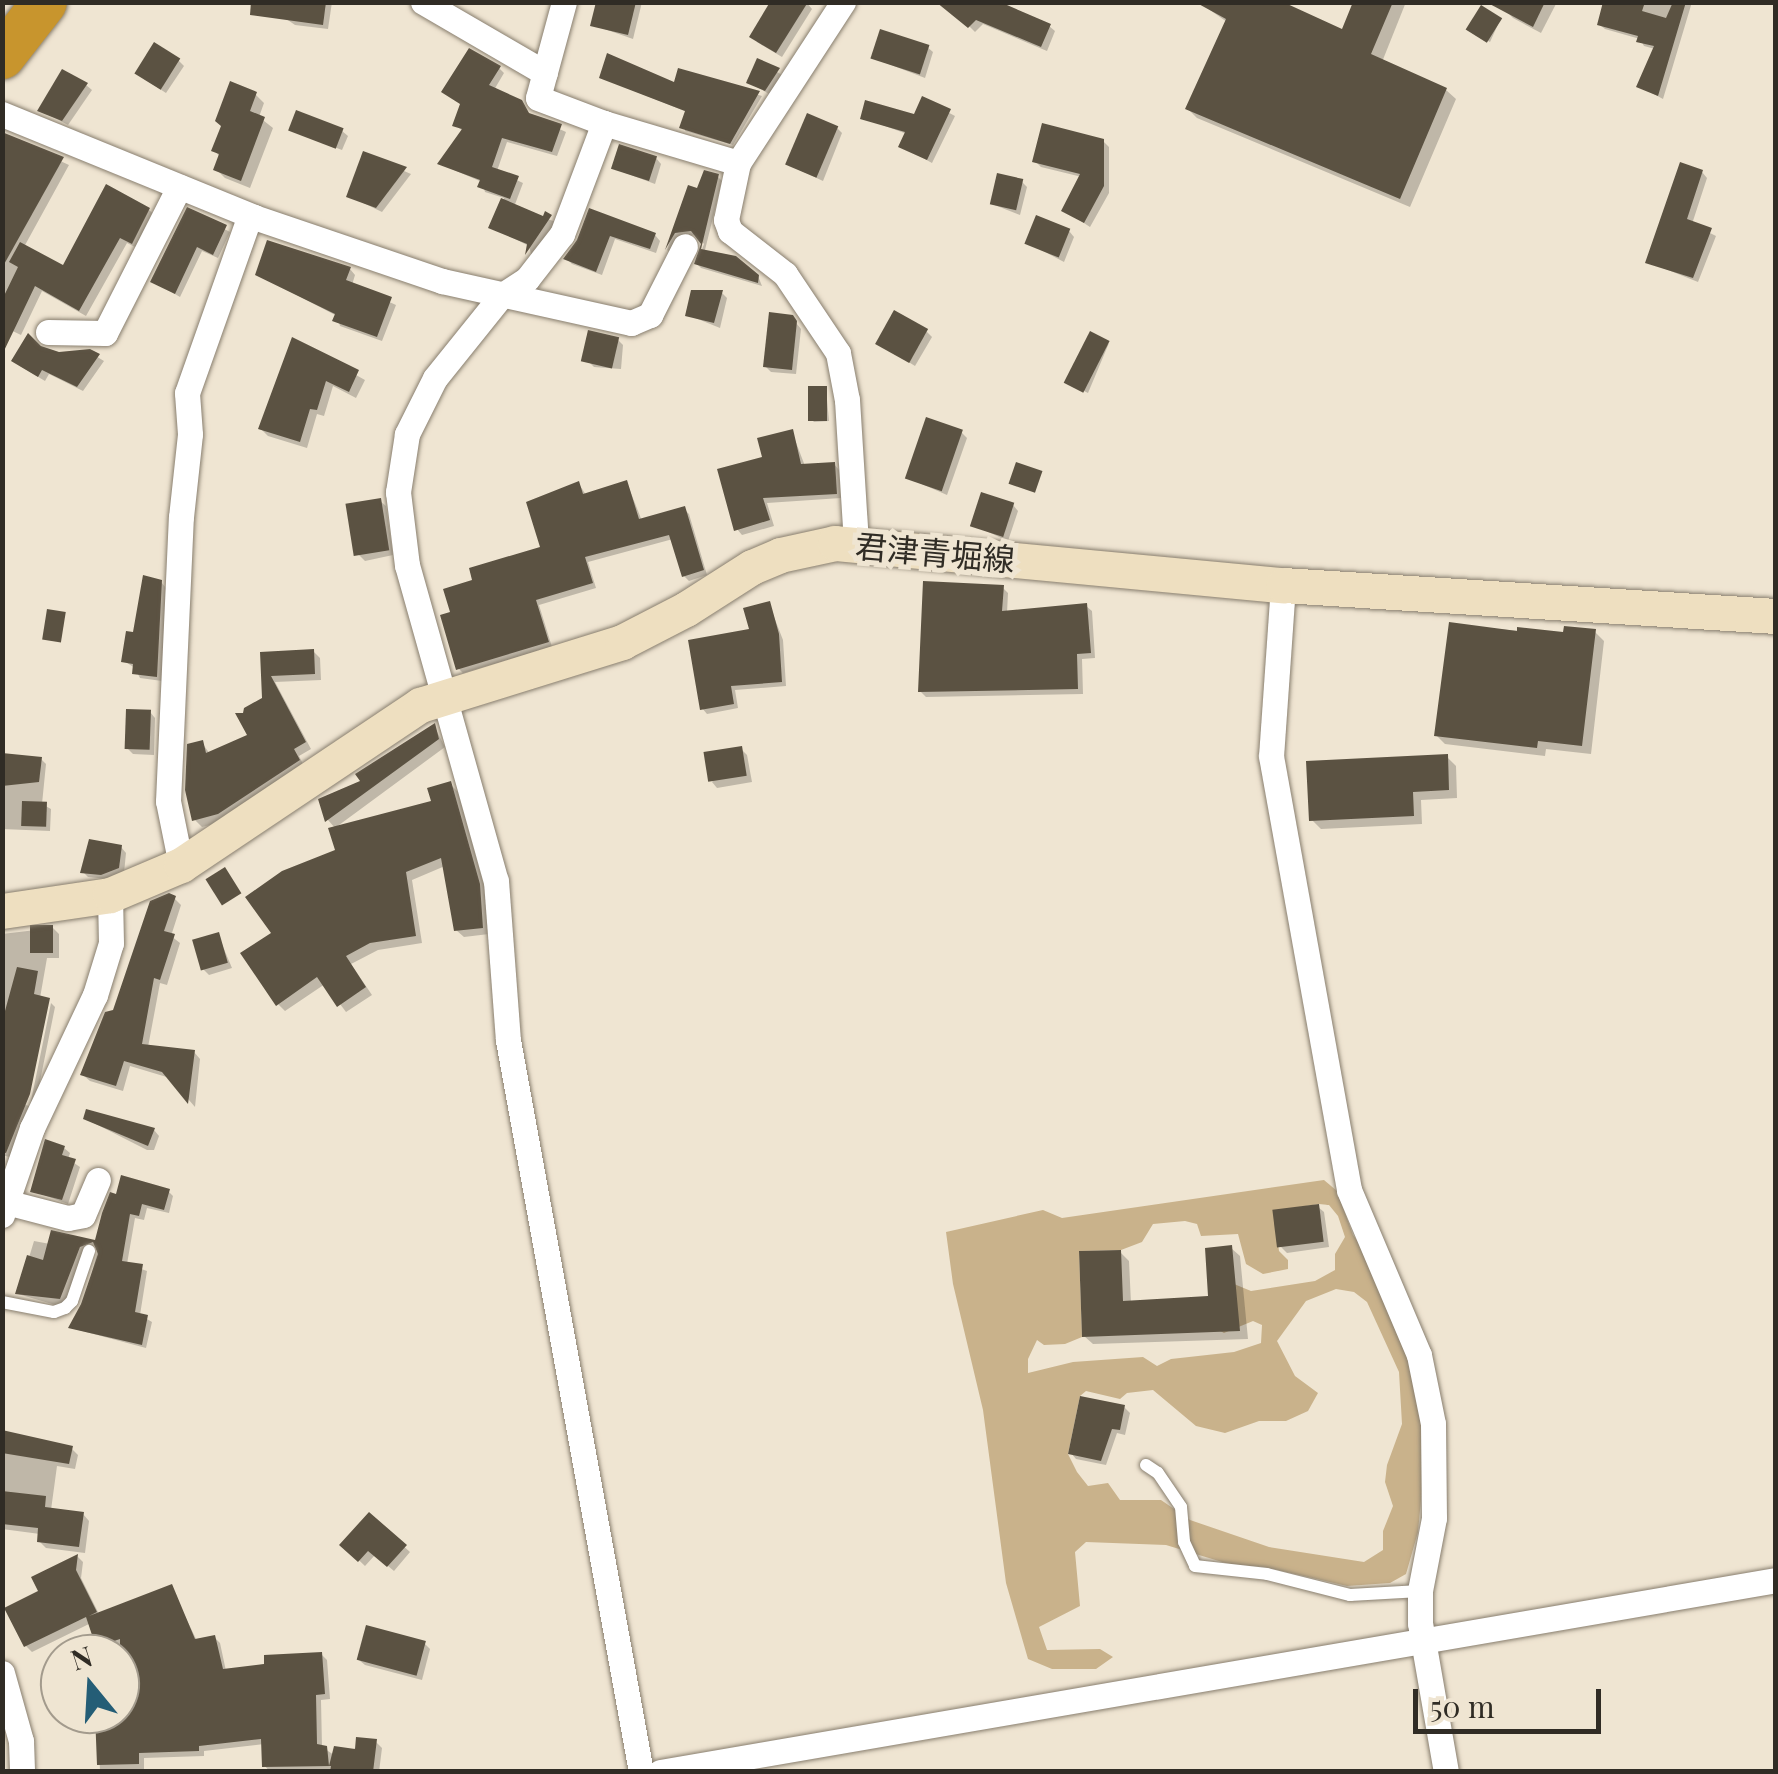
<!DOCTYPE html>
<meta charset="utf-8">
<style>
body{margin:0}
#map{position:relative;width:1778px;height:1774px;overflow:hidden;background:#efe5d2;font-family:"Playfair Display","Noto Sans JP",serif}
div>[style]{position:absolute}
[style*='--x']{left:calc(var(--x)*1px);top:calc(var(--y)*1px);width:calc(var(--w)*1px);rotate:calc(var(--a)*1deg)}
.green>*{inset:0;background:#c9b28b}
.shadow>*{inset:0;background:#0003;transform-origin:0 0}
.building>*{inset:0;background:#5b5242;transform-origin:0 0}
.roads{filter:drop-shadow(0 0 2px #887e6e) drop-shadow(0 0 2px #887e6e)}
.lane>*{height:12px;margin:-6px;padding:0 6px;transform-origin:6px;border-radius:6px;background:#fff}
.street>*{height:25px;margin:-12.5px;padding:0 12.5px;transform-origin:12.5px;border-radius:12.5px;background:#fff}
.secondary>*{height:35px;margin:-17.5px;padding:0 17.5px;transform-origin:17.5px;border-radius:17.5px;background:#eedfc0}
.highway>*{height:45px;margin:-22.5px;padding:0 22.5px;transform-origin:22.5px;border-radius:22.5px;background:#c8952d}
span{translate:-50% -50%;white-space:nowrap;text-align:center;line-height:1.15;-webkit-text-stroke:10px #efe5d2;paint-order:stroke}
.street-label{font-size:32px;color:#302c25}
.frame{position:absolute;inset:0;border:5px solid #302c25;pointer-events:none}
.north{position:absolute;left:40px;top:1634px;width:100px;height:100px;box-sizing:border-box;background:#efe5d2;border:2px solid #a39b8d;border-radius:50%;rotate:342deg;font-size:28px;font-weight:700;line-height:40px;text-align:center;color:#302c25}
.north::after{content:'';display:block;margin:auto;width:35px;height:45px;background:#245d76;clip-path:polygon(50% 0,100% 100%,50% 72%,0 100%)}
.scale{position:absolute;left:1413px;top:1689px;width:188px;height:45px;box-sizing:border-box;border:5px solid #302c25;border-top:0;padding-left:12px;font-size:30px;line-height:35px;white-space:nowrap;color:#302c25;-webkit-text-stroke:8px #efe5d2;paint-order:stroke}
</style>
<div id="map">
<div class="green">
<i style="clip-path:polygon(evenodd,1324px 1180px,1337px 1191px,1353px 1235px,1369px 1256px,1416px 1361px,1424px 1429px,1423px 1478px,1418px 1532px,1406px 1574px,1390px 1583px,1347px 1586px,1264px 1567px,1232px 1565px,1166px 1545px,1086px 1542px,1075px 1552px,1080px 1606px,1039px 1627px,1047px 1650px,1100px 1649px,1113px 1657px,1096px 1669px,1052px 1669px,1028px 1659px,1006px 1583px,983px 1410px,953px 1284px,946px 1232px,1043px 1210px,1062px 1218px,1324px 1180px,1319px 1204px,1329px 1205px,1338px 1216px,1345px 1237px,1335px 1254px,1335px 1270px,1315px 1281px,1251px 1291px,1234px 1284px,1213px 1327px,1224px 1333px,1253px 1321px,1262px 1325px,1261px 1343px,1234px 1352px,1171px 1359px,1157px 1366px,1143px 1357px,1073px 1362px,1028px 1373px,1028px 1359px,1037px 1340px,1044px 1345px,1065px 1344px,1082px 1337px,1079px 1251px,1121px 1250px,1142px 1242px,1153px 1224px,1185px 1221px,1197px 1224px,1201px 1236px,1238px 1234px,1246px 1264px,1263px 1274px,1288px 1269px,1288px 1260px,1279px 1251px,1274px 1211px,1319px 1204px,1324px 1180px,1336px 1289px,1354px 1292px,1367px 1302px,1399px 1372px,1402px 1424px,1387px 1465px,1385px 1482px,1393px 1506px,1383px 1531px,1383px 1550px,1364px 1562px,1269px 1547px,1190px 1520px,1161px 1500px,1120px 1500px,1108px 1483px,1088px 1486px,1077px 1472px,1068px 1454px,1080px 1396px,1086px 1391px,1120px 1399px,1127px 1393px,1153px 1390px,1196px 1426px,1225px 1433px,1259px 1421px,1286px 1421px,1308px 1411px,1318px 1393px,1295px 1376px,1277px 1341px,1306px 1301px,1336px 1289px)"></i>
</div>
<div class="shadow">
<i style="clip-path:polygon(262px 2px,332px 2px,328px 29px,295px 25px)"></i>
<i style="clip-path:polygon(599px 2px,642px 2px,633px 39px,593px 25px)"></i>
<i style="clip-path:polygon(806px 2px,812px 9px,782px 57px,757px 42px)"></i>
<i style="clip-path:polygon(960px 2px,1005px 2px,1002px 6px,1049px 26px,1055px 31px,1047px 51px,983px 24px,975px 32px,953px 10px)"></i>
<i style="clip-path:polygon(1356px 2px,1406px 2px,1382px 62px,1446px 90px,1456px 99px,1410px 207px,1197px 118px,1188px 109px,1227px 22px,1200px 3px,1344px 32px)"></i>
<i style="clip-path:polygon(1509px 2px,1557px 2px,1541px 33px,1513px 18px,1505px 10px)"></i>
<i style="clip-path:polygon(1606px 2px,1692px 2px,1663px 99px,1639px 86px,1655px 49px,1644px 46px,1640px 39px,1605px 29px,1600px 25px)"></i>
<i style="clip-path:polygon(1500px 20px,1490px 42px,1471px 31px)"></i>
<i style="clip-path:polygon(927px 47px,933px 52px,925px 78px,873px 58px)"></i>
<i style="clip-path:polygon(178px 60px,184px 66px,166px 93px,143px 78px)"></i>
<i style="left:758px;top:61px;width:30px;height:23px;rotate:30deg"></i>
<i style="clip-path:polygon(499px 68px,504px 73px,494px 90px,521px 102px,531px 116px,566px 132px,557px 156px,507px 142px,497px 171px,523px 183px,514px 207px,556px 222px,532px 258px,529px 246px,491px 227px,504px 198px,485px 192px,482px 182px,440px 164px,463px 131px,455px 125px)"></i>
<i style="clip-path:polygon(679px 71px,762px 96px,733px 145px,685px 131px,687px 112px,602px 78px,676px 86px)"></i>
<i style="clip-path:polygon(86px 85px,92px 90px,68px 125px,40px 110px)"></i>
<i style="clip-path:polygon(255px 94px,264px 103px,259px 117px,273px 128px,250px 188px,225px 178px,216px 169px,220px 157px,214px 150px)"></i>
<i style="clip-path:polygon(923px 99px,955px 116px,932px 163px,901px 146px,907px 134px,863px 118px,915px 117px)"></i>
<i style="clip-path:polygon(837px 128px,842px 133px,823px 181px,789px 165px)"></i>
<i style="clip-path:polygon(291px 130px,342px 131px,348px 136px,342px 150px)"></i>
<i style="clip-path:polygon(2px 134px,69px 165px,24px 247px,64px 268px,149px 210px,156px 216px,139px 249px,127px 243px,86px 316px,42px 291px,21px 335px,2px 326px)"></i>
<i style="clip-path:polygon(1103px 141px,1109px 147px,1109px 193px,1090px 227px,1064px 210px,1082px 177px,1041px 167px,1035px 161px)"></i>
<i style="clip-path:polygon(365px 154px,411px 174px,382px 212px,349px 196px)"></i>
<i style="clip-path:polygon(656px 158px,661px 164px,655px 184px,615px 169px)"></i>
<i style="clip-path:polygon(1702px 172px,1707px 178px,1692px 224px,1716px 236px,1698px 282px,1648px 262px)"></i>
<i style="clip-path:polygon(718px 177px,722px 181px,705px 250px,758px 276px,762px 286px,701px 268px,697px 264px,704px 244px,697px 235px,680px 237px,670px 252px,667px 250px,689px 188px,699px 192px)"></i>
<i style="clip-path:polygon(1021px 181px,1027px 187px,1020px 215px,992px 204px)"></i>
<i style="clip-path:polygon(188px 210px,230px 232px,218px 258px,202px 251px,180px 297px,153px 281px)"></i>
<i style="clip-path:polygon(591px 211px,655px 235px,660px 241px,656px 253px,615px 239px,602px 275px,572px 264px,567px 259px)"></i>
<i style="clip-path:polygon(1069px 231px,1074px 237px,1064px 262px,1026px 242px)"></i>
<i style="clip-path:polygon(350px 269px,355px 275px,352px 285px,396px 305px,382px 341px,340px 326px,337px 316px,258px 275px)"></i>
<i style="clip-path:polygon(722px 293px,727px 298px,720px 328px,688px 315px)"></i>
<i style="clip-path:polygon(792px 318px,801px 329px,796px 374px,771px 372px,765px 366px)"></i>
<i style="clip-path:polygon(926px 331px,932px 337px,915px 366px,878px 343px)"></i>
<i style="clip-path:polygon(617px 339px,623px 345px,621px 369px,594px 367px,588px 361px)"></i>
<i style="clip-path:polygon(293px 340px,365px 380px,356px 398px,333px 386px,324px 416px,317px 414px,307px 448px,268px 436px,261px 429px)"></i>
<i style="clip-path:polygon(1109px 343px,1088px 393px,1070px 384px)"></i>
<i style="clip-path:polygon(40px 349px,59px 354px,89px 352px,104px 361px,83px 391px,49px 374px,45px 381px,20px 366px)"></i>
<i style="clip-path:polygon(826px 389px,829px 421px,814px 422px,812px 420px)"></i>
<i style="clip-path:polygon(792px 432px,805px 466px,834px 464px,839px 470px,841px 498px,767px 503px,774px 526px,742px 535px,737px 529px,765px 458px)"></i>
<i style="clip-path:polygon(961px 432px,967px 438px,947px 495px,908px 478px)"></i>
<i style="clip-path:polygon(627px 483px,642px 521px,684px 509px,689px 514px,707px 575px,689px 581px,684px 576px,673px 539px,588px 562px,596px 588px,539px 605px,552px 647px,463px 673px,458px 668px,453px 614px,476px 582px,543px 548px,579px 484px,586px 495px)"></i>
<i style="clip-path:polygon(380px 501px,386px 506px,393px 555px,365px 561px,359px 555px)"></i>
<i style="clip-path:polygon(1013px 505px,1018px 511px,1008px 541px,973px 525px)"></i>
<i style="clip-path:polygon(161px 582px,166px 588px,162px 681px,140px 678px,135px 668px,124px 661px)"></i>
<i style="clip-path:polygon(1002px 587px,1008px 593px,1007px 613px,1086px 606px,1092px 611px,1095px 658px,1082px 659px,1083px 694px,926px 697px,920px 691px)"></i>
<i style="clip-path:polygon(769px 604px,783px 640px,786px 686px,735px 690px,738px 708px,707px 714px,702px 708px)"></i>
<i style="clip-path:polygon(1451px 625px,1565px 635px,1595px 632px,1604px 641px,1591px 754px,1546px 749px,1545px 756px,1445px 744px,1436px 735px)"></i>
<i style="clip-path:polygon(313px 651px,320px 658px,321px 680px,275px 682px,311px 749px,299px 756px,305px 768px,226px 821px,202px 827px,195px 820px,202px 743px,210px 754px,250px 736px,265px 699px,262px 654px)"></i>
<i style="clip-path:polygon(150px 712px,155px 718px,154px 755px,133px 754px,127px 748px)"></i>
<i style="clip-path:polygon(434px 726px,445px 747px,335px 828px,328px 820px,321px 800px,364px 782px)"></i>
<i style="clip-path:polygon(741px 749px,747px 755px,752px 782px,717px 788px,712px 782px)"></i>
<i style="clip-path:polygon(2px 755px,41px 759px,46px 764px,42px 804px,51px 809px,50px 831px,2px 829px)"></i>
<i style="clip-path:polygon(1447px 757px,1456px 766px,1457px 798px,1421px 800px,1422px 824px,1321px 829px,1312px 820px)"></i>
<i style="clip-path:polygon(450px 784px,458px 792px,486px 893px,489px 934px,464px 937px,456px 930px,445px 866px,412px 880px,422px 943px,378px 950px,351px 964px,372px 995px,346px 1012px,325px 984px,285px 1011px,278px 1004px,274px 934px,338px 851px,434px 803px)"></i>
<i style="clip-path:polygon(121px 847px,126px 853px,124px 873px,108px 879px,88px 877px,83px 872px)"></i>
<i style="clip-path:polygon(174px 898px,181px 905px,171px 936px,180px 943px,167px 985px,160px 983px,148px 1047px,194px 1052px,200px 1059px,195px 1107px,170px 1078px,130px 1066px,123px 1091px,90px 1081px,83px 1075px)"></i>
<i style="clip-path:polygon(53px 928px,59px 934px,59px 958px,47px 958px,40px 998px,46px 1001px,25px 1105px,30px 1106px,51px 1003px,55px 1007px,36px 1101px,13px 1158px,2px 1155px,2px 934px)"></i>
<i style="clip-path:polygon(218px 935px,232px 968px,209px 975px,203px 969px)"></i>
<i style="clip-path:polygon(86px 1119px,154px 1130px,159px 1136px,154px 1150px,147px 1150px)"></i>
<i style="clip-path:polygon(64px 1148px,70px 1153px,68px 1159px,80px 1167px,68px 1204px,33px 1191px)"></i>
<i style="clip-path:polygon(168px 1191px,173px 1196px,169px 1213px,147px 1208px,144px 1220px,135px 1218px,127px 1264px,147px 1271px,140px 1315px,152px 1322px,146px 1348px,71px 1328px,84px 1305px,99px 1245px,87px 1249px,68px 1301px,59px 1306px,18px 1294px,34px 1241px,50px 1244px,53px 1233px,97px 1243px,104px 1214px)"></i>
<i style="clip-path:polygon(1318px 1207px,1324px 1212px,1329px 1247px,1287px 1253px,1281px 1247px)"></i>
<i style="clip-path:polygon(1231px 1248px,1240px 1256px,1248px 1339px,1093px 1344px,1084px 1336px,1120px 1252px,1129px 1261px,1131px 1303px,1210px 1299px)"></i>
<i style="clip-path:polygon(1124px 1407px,1130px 1413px,1125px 1435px,1117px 1433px,1106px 1465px,1076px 1459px,1071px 1453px)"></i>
<i style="clip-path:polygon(2px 1434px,71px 1448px,78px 1455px,75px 1469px,57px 1466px,51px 1510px,83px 1514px,89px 1521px,85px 1553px,46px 1548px,39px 1541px,40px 1534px,2px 1529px)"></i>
<i style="clip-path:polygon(369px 1515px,410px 1552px,394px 1571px,375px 1555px,365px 1566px,343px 1545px)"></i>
<i style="clip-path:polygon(78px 1557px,83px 1562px,81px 1578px,99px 1614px,171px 1587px,197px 1641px,214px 1637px,220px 1643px,226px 1671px,321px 1654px,327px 1660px,330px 1699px,321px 1700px,322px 1747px,334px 1755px,376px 1742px,382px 1748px,379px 1772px,270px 1772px,265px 1766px,264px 1744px,204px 1751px,204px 1756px,144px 1758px,144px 1772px,100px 1772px,98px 1723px,68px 1728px,60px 1714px,120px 1714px,120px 1654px,100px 1654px,91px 1623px,32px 1652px,26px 1646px,41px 1592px,34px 1578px)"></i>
<i style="clip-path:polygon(424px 1643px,430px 1649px,422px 1680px,365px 1665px,359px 1660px)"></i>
</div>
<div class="building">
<i style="clip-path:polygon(251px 2px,326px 2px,323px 25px,250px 15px)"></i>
<i style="clip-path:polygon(596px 2px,636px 2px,628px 35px,590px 26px)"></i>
<i style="clip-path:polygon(770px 2px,808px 2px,776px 53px,749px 37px)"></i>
<i style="clip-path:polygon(936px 2px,1000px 2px,1051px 24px,1041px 47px,976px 20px,968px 28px)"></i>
<i style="clip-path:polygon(1195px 2px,1283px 2px,1342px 29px,1353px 2px,1393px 2px,1371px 54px,1447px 88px,1400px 199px,1185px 109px,1226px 19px)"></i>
<i style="clip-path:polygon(1486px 2px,1545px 2px,1533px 27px)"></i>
<i style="clip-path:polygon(1603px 2px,1645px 2px,1642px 11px,1666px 18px,1673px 2px,1686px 2px,1658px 96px,1636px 87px,1654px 46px,1636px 42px,1638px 36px,1597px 25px)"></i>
<i style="left:1481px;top:5px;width:25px;height:29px;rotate:32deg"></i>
<i style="left:880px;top:29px;width:52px;height:31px;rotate:18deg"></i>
<i style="left:154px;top:42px;width:31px;height:37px;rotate:32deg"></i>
<i style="clip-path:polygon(469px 48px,501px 66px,489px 85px,522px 100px,529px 113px,562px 124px,552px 152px,502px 138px,492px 167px,519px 176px,510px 199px,477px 187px,480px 180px,437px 164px,462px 129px,452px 126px,460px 104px,441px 92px)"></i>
<i style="clip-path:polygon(607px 53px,674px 82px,678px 68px,760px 91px,730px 144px,679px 128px,685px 111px,599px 78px)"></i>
<i style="clip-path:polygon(757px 58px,780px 68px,765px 91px,746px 83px)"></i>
<i style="clip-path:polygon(62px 69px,88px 83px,62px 121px,37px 111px)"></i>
<i style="clip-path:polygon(230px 81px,257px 92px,250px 111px,265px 117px,241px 181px,213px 170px,219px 154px,211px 151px,221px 126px,215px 121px)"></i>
<i style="clip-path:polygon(922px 96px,951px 109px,927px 160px,898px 147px,905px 132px,860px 119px,865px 100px,914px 114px)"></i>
<i style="left:296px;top:110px;width:51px;height:22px;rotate:21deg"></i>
<i style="left:807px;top:113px;width:34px;height:56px;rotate:23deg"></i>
<i style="clip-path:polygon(1042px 123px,1104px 139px,1104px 186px,1084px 223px,1061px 211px,1080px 174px,1032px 162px)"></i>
<i style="clip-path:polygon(2px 132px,64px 157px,2px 268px)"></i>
<i style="left:619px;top:144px;width:40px;height:26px;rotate:18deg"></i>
<i style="clip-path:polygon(363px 151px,407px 167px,376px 208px,346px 197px)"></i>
<i style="clip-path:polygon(1680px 162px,1703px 170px,1687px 219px,1712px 228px,1693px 278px,1645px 263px)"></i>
<i style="clip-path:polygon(704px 170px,719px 174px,701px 249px,736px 256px,759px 275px,758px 283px,694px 264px,701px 244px,691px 231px,675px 233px,665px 250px,688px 185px,697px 188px)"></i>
<i style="left:997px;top:173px;width:27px;height:32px;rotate:13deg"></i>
<i style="clip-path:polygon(106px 184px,150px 208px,132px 244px,120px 238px,79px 311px,35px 286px,2px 355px,2px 300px,18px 267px,9px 262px,20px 242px,63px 265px)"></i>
<i style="clip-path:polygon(501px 198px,543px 216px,545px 211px,552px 215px,525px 255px,527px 244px,488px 228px)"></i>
<i style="clip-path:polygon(187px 207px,227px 225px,213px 255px,197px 247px,175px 294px,150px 282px)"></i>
<i style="clip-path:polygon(589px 208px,656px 233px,650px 249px,610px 236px,596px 272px,563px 259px,577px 240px)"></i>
<i style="left:1036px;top:215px;width:37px;height:31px;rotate:22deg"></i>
<i style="clip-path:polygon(267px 240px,351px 267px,346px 280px,392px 297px,377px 337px,332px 321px,335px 314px,255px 275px)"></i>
<i style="clip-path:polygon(691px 290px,723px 290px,714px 323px,685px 316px)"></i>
<i style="left:894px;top:310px;width:39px;height:39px;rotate:29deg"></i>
<i style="clip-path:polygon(769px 312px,793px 315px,797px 321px,792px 370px,763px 367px)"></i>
<i style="left:588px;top:330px;width:32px;height:32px;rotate:13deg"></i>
<i style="left:1090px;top:331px;width:22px;height:58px;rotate:27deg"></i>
<i style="clip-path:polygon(28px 333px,41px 346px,59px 352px,90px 349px,100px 354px,77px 387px,42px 370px,38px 377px,11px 361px)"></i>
<i style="clip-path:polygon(292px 337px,359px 370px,349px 392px,326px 381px,317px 410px,310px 409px,300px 442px,258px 429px)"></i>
<i style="left:808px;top:386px;width:19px;height:35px"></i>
<i style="left:926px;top:417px;width:39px;height:65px;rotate:19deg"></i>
<i style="clip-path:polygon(793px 429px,801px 464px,835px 462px,837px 494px,763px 498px,770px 520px,734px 531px,717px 469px,762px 457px,757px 438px)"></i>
<i style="left:1016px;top:462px;width:28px;height:23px;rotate:19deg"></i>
<i style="clip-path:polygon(627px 480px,639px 519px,685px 506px,704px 570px,682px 577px,669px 535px,585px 557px,593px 583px,536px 600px,549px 642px,456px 670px,440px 615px,450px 612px,443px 589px,472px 580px,469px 568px,540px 547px,526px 502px,579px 481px,583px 494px)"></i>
<i style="left:981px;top:492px;width:35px;height:36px;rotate:18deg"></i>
<i style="left:381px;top:498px;width:53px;height:36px;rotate:81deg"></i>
<i style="clip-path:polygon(143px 575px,162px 580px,157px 677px,132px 674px,133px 664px,121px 662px,126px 631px,133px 632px)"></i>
<i style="clip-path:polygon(923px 581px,1004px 585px,1002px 611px,1087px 603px,1091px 653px,1077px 654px,1078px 689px,918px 692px)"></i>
<i style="clip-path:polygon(770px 601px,779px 634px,782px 682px,731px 686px,734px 704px,700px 710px,688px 640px,749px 629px,743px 608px)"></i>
<i style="left:47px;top:609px;width:19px;height:31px;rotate:9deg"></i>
<i style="clip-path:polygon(1449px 622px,1517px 631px,1517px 627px,1563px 632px,1564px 626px,1596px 629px,1582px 746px,1538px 741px,1537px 748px,1434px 736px)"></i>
<i style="clip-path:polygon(314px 649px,315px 674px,271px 676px,306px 742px,294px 749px,300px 760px,218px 814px,192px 821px,185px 790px,187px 744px,203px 740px,206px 753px,247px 735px,235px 713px,243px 713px,244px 708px,262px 698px,260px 652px)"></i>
<i style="left:126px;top:709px;width:25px;height:40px;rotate:2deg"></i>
<i style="clip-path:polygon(435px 723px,439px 739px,325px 822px,318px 799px,360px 781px,355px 774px)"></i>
<i style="left:742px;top:746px;width:30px;height:39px;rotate:81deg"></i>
<i style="clip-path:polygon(2px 753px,42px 757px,39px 782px,2px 786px)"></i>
<i style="clip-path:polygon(1448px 754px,1449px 790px,1413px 792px,1414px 816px,1309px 821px,1306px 761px)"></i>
<i style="clip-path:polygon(451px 781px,480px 884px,483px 928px,454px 931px,441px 858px,406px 872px,416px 936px,370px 943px,346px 956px,366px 987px,337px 1007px,317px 977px,276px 1006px,240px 953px,271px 933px,245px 897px,282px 871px,335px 850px,328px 828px,431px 801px,427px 788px)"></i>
<i style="left:22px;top:801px;width:25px;height:25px;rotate:2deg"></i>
<i style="clip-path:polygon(89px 839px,122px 845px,119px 868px,101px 875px,80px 873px)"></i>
<i style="left:225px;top:867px;width:31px;height:23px;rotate:58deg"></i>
<i style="clip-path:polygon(169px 893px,176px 896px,164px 931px,175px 934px,160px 980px,154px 978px,142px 1044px,195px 1050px,188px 1104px,162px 1072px,124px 1061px,116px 1086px,80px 1075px,105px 1012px,113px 1010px,150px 901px)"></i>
<i style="left:53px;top:925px;width:28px;height:23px;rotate:90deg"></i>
<i style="left:219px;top:932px;width:32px;height:28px;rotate:74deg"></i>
<i style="clip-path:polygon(17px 967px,38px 971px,34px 994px,50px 998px,30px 1094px,6px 1153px,2px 1152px,2px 1022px)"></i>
<i style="clip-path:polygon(86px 1109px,155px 1128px,148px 1146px,83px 1119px)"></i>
<i style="clip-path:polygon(45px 1139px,65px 1146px,62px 1155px,76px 1159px,62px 1200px,30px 1192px)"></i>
<i style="clip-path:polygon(121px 1175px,170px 1189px,164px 1210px,142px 1204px,139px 1216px,130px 1214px,122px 1261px,143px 1264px,135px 1312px,148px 1315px,142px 1345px,68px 1328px,81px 1304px,98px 1254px,93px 1242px,80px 1247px,60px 1299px,15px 1294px,27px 1255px,43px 1260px,51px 1230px,95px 1240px,102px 1213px,110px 1192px,116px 1194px)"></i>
<i style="left:1319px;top:1204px;width:38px;height:47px;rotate:83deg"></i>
<i style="clip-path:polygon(1232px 1245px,1240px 1331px,1082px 1337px,1079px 1251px,1121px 1250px,1123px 1301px,1208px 1296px,1205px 1248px)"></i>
<i style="clip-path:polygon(1080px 1396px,1125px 1405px,1120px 1430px,1112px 1429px,1101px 1461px,1068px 1454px)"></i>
<i style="clip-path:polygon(2px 1430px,73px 1446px,69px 1464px,2px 1453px)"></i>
<i style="clip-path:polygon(2px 1491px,46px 1496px,45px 1507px,84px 1512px,79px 1547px,37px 1542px,38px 1528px,2px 1524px)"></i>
<i style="clip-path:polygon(369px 1512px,407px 1545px,387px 1567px,368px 1551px,358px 1562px,339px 1545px)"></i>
<i style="clip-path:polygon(78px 1554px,76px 1570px,97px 1612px,89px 1616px,172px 1584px,195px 1639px,215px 1635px,223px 1669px,264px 1664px,264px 1655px,322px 1652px,325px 1694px,316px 1695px,317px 1744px,327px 1746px,329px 1766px,334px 1746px,355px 1749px,356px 1737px,377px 1739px,373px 1772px,330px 1772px,331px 1766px,262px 1767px,261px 1739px,199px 1746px,199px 1751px,139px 1753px,139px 1764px,97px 1765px,95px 1714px,120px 1714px,120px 1639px,96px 1647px,86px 1617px,24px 1647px,4px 1608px,38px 1591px,31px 1577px)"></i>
<i style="left:366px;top:1625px;width:62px;height:36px;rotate:15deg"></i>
</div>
<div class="roads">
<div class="lane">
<i style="--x:2;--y:1302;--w:53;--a:10.9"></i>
<i style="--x:54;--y:1312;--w:12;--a:-20"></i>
<i style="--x:65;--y:1308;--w:10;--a:-45"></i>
<i style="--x:72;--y:1301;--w:53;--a:-71.2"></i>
<i style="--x:1146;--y:1465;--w:14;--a:34"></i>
<i style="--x:1158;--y:1473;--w:41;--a:55.9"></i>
<i style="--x:1181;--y:1507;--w:35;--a:85"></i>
<i style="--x:1184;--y:1542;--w:26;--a:65"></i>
<i style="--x:1195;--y:1566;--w:72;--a:6.3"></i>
<i style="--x:1267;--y:1574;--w:86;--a:14.2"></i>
<i style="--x:1350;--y:1595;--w:70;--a:-3.3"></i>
</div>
<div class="street">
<i style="--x:423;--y:2;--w:141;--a:30.2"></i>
<i style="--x:564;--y:2;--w:99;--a:105.2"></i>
<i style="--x:538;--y:98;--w:71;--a:20.7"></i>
<i style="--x:604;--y:123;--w:140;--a:16.6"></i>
<i style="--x:843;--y:2;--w:192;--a:123.1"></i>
<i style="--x:738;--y:163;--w:58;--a:101.9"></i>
<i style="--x:726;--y:220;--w:12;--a:70"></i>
<i style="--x:730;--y:231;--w:70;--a:38"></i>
<i style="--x:785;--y:274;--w:95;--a:56.1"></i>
<i style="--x:838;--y:353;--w:48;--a:79.2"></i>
<i style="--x:847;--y:400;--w:143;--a:86.4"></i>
<i style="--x:2;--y:114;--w:272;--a:22.2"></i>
<i style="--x:254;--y:217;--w:199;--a:18.8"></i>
<i style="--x:442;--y:281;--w:194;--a:12.5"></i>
<i style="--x:631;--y:323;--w:21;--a:-23"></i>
<i style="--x:650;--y:315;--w:77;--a:-63.1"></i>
<i style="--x:604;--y:123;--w:119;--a:110.7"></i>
<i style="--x:562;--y:234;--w:57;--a:127.9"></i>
<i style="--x:527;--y:279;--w:31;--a:147"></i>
<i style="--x:501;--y:296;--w:105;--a:128.8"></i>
<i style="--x:435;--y:378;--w:63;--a:116.6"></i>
<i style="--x:407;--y:434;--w:59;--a:98.8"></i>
<i style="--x:398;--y:492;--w:74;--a:83"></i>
<i style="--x:407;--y:565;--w:328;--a:74.3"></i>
<i style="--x:496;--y:881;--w:159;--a:85.7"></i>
<i style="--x:508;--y:1040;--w:744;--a:79.7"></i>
<i style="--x:48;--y:332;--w:57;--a:1"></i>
<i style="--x:105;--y:333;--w:164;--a:-63.1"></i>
<i style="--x:1283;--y:585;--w:171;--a:94"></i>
<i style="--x:1271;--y:756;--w:441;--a:79.8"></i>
<i style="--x:1349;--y:1190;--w:179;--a:67"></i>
<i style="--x:1419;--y:1355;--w:70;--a:78.5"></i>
<i style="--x:1433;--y:1424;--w:94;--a:89.4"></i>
<i style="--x:1434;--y:1518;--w:74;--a:100.9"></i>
<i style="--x:1420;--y:1591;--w:32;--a:90"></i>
<i style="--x:1420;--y:1623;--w:151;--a:80.1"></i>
<i style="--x:181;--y:865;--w:65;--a:-101.5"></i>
<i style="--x:168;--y:801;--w:284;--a:-87.4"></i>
<i style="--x:181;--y:517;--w:83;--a:-83.8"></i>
<i style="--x:190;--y:434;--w:41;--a:-94.2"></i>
<i style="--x:187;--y:393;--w:179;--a:-70.5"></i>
<i style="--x:247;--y:224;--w:10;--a:-45"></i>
<i style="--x:6;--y:1202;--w:64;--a:14.5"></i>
<i style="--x:68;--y:1218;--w:15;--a:-11"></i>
<i style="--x:83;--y:1215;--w:38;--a:-67"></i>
<i style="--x:2;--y:1215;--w:92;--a:-71"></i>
<i style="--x:32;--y:1128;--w:147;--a:-64.7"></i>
<i style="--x:95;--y:995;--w:54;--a:-72.9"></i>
<i style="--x:111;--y:943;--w:48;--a:-91.2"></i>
<i style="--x:2;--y:1673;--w:71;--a:74.4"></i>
<i style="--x:21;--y:1741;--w:31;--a:88"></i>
<i style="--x:660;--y:1772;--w:1132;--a:-9.76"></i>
</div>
<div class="secondary">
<i style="--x:2;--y:911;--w:109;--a:-8.4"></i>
<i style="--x:110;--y:895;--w:77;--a:-22.9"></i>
<i style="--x:181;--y:865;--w:288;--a:-33.8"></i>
<i style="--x:420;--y:705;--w:212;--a:-17.3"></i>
<i style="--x:622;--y:642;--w:72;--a:-27.3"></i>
<i style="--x:686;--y:609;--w:78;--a:-32.5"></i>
<i style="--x:752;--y:567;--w:30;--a:-23"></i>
<i style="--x:780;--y:555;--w:56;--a:-12.3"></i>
<i style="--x:835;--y:543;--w:450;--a:5.4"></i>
<i style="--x:1283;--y:585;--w:494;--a:3.6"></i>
</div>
<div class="highway">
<i style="--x:2;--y:56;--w:68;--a:-52.1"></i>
</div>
</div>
<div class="street-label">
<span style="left:935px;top:552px;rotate:5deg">君津青堀線</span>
</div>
<div class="frame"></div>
<div class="north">N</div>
<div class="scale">50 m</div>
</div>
